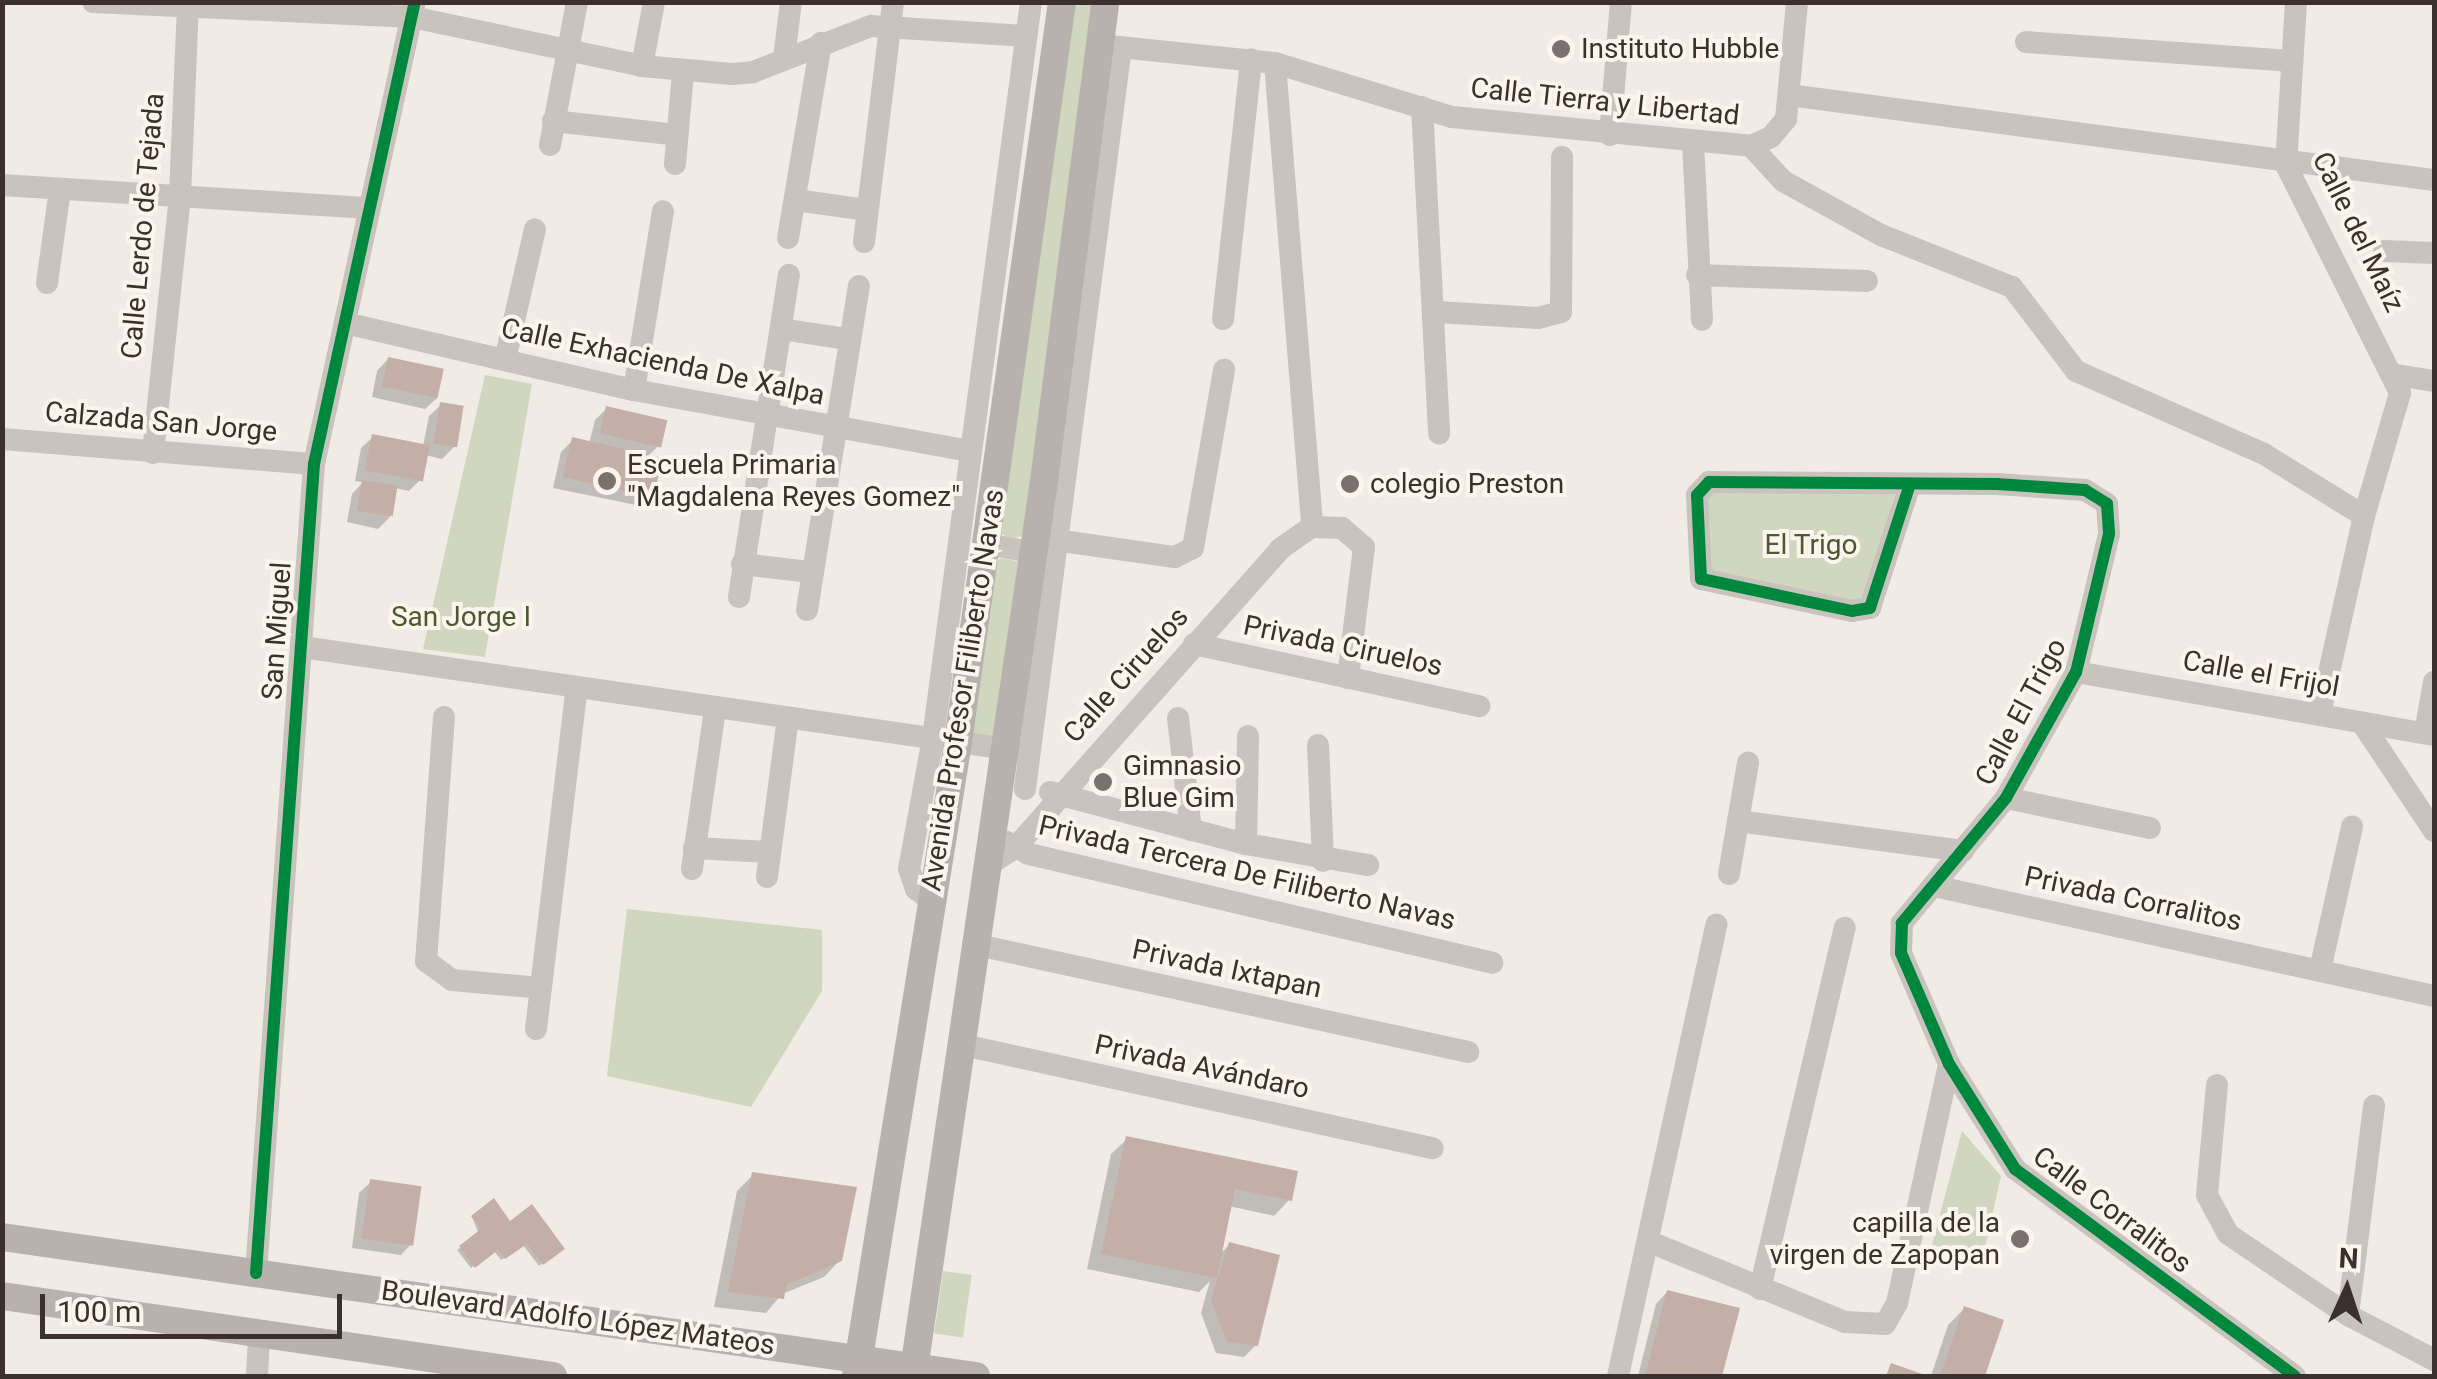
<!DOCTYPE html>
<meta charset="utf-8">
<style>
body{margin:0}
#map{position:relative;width:2437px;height:1379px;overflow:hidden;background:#f0ebe5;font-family:Roboto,sans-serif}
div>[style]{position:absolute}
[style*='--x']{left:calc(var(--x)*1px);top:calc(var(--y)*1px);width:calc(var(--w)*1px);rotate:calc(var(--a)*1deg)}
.green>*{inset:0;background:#d1d6bf;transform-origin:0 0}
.shadow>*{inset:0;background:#0003}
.building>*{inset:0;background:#c3afa7;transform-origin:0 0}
.minor>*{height:22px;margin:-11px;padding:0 11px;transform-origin:11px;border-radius:11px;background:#c9c3be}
.major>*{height:28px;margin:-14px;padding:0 14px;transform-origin:14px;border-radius:14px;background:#b8b1ad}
.cycleway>*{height:12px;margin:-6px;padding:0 6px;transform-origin:6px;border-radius:6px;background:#00873e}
.dots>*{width:28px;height:28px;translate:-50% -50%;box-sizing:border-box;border:5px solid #fbf5ee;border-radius:50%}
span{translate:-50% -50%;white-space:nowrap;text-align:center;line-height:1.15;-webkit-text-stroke:8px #fbf5ee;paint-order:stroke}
.poi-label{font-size:28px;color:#3b302b}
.left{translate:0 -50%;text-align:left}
.right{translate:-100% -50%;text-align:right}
.street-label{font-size:28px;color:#3b302b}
.park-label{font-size:28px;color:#4a5a2e}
.frame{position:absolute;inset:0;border:5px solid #3b302b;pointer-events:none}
.north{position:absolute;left:2297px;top:1239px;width:100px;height:100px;-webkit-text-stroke:8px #fbf5ee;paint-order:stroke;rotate:3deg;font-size:28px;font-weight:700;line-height:40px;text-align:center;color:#3b302b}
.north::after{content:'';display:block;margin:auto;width:35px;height:45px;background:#3b302b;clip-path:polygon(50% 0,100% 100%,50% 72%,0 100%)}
.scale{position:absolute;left:40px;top:1294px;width:302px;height:45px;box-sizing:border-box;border:5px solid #3b302b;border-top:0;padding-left:12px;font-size:30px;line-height:35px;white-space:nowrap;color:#3b302b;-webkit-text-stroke:8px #fbf5ee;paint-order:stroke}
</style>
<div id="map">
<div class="green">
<i style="clip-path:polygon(1070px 3px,1100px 3px,1026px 535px,1012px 539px,997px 532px)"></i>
<i style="clip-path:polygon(485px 375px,532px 384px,485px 657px,423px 649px)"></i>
<i style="clip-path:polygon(1897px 484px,1863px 611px,1699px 573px,1697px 491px)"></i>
<i style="clip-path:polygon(1001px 558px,1021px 562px,1000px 738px,970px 735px,994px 563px)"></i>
<i style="clip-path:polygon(627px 909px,822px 930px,822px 991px,751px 1107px,607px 1076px)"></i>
<i style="clip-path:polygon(1962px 1131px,2001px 1176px,1983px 1256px,1932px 1245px)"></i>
<i style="left:943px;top:1271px;width:29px;height:63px;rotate:8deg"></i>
</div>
<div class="shadow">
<i style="clip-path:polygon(388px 359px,437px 398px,425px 409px,372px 397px,377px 371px)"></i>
<i style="clip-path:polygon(441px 405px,454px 447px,442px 459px,425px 455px,421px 479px,409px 491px,395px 488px,390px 517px,378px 529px,347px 522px,352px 494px,363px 482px,355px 481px,361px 448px,373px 437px,423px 446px,429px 416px)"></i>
<i style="clip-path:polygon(606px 409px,658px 446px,647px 457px,652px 495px,641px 506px,553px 488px,561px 452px,573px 440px,589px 444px,595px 420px)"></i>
<i style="clip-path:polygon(1127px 1139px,1289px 1200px,1274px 1216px,1229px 1206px,1219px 1255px,1229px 1245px,1256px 1345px,1244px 1357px,1216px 1353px,1201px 1313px,1210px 1281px,1199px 1292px,1087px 1269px,1111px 1154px)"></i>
<i style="clip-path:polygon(753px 1175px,840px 1260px,824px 1277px,782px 1294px,766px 1313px,714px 1307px,737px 1191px)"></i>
<i style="clip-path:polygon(371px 1182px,412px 1243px,401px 1255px,352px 1248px,359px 1193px)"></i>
<i style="clip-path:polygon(472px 1217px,510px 1224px,559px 1251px,539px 1266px,523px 1245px,501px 1260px,494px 1251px,471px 1268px,457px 1250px,479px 1234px)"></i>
<i style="clip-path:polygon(1667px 1292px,1737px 1310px,1720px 1376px,1638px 1376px,1656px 1304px)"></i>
<i style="clip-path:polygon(1964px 1309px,2001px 1322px,1983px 1376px,1931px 1376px,1948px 1325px)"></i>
</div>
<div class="building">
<i style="left:388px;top:357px;width:57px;height:30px;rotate:12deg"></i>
<i style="left:440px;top:402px;width:24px;height:42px;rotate:9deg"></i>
<i style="left:606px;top:406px;width:63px;height:28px;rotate:13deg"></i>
<i style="left:372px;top:434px;width:59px;height:37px;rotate:11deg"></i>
<i style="left:572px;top:437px;width:93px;height:41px;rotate:13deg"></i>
<i style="left:362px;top:480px;width:36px;height:31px;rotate:9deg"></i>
<i style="clip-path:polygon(1126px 1136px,1298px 1171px,1292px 1201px,1235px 1189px,1217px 1278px,1101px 1254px)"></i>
<i style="clip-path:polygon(752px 1172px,857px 1187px,842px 1261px,786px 1285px,784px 1299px,728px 1292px)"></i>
<i style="left:370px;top:1179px;width:52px;height:60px;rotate:8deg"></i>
<i style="clip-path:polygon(494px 1198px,510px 1221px,532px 1204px,565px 1249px,543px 1265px,527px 1244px,505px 1259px,498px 1250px,475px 1268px,459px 1246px,481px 1229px,471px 1216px)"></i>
<i style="clip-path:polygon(1229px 1242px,1280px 1255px,1258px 1346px,1227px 1342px,1211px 1300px)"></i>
<i style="clip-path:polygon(1667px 1290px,1740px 1308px,1722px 1376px,1645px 1376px)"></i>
<i style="clip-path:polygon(1964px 1306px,2004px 1320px,1985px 1376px,1941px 1373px)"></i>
<i style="clip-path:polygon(1891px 1363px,1928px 1376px,1886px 1376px)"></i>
</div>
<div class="minor">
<i style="--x:93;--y:2;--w:319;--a:2.7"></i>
<i style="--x:412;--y:17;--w:235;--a:12"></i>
<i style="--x:642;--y:66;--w:90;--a:5.1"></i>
<i style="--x:732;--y:74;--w:21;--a:-5"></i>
<i style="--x:753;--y:72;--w:127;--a:-21.3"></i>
<i style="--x:871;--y:26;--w:155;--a:3.7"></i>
<i style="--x:2296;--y:2;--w:163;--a:93.5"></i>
<i style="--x:2286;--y:165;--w:255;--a:63.4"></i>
<i style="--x:2400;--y:393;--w:128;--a:106.3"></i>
<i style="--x:2364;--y:516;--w:202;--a:102.6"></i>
<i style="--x:2026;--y:42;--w:267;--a:4.1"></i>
<i style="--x:1100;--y:45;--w:176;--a:5.9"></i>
<i style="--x:1275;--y:63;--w:185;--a:17"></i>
<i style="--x:1452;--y:117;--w:300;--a:5.5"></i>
<i style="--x:1751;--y:146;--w:22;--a:-24"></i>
<i style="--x:1771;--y:137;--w:23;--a:-50"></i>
<i style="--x:1786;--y:119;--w:118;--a:-84.6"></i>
<i style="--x:784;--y:58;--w:56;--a:-82.9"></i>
<i style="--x:1275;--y:63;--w:465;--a:85.4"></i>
<i style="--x:642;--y:66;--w:65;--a:-79.4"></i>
<i style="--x:1789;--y:95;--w:651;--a:7.51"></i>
<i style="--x:1422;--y:107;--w:327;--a:87"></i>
<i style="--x:553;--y:121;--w:125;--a:6.4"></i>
<i style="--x:1610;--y:135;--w:133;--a:-85.3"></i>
<i style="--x:1693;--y:143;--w:177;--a:87.1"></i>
<i style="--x:550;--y:145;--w:146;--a:-79.3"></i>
<i style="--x:1751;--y:146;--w:47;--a:47.6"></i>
<i style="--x:1783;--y:181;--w:112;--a:28.9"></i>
<i style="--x:1881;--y:235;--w:141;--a:21.7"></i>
<i style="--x:2012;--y:287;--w:106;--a:52.7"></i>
<i style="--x:2076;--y:371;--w:206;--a:23.8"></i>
<i style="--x:2264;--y:454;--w:118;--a:31.8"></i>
<i style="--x:675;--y:164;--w:92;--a:-85"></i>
<i style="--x:2;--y:185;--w:368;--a:3.6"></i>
<i style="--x:796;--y:200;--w:72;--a:8"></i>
<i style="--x:788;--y:238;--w:198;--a:-80.4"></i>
<i style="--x:864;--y:242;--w:242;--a:-83.1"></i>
<i style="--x:2384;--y:251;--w:50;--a:2.3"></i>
<i style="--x:1697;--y:275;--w:170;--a:2"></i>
<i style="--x:47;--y:283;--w:95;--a:-82.1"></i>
<i style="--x:1436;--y:312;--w:102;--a:3.4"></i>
<i style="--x:1538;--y:318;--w:24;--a:-15"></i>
<i style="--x:1561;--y:312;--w:155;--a:-89.6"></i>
<i style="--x:1223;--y:319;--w:261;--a:-83.8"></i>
<i style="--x:345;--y:323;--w:297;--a:13.1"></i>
<i style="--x:634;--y:390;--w:342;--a:10.3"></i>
<i style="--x:781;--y:329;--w:66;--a:8.7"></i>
<i style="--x:505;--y:360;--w:134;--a:-77.1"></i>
<i style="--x:2396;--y:375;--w:38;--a:9"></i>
<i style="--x:634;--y:390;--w:181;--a:-80.8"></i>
<i style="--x:2;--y:439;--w:313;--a:4.6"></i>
<i style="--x:153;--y:453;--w:259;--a:-84"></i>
<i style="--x:180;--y:195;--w:193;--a:-87.6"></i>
<i style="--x:1910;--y:484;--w:130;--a:107.9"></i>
<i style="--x:1870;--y:608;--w:18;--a:171"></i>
<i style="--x:1852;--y:611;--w:154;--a:-168"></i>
<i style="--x:1701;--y:579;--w:84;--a:-92.7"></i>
<i style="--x:1697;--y:495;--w:18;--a:-47"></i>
<i style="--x:1709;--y:482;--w:288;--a:0.4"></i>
<i style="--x:1997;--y:484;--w:88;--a:3.9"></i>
<i style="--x:2085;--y:490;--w:26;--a:32"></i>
<i style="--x:2107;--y:504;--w:30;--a:86"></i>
<i style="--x:2109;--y:534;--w:142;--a:103.4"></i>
<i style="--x:2076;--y:672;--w:144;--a:119.1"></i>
<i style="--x:2006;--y:798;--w:163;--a:129.8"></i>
<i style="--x:1902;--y:923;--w:30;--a:92"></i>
<i style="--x:1901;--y:953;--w:121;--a:66.6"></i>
<i style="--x:1949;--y:1064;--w:124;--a:57.8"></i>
<i style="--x:2015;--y:1169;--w:348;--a:36.5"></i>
<i style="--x:1062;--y:541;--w:114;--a:8.1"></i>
<i style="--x:1175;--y:557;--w:20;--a:-27"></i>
<i style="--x:1193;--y:548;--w:181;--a:-80.1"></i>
<i style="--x:986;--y:544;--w:46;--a:10.1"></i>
<i style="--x:742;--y:564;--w:67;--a:6.8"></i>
<i style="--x:739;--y:597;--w:326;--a:-81.2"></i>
<i style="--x:807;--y:610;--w:328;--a:-80.9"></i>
<i style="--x:1194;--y:644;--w:292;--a:12.3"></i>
<i style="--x:302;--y:647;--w:726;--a:8.23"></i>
<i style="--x:2076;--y:672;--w:364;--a:10"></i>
<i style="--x:444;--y:717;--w:245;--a:94.2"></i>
<i style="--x:426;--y:961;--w:32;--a:36"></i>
<i style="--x:452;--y:980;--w:89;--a:5.1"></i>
<i style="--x:1178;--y:718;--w:113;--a:83.4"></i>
<i style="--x:2362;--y:723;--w:130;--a:56.3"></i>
<i style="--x:2425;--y:733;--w:52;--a:-80"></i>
<i style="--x:1318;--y:745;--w:116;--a:87.5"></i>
<i style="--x:1025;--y:789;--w:748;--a:-82.63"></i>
<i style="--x:1050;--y:792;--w:203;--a:14.9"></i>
<i style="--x:1246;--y:844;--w:124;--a:9.8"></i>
<i style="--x:2006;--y:798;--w:147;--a:11.8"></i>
<i style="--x:1738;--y:821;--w:227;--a:7.6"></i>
<i style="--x:1007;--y:842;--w:25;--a:29"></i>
<i style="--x:1029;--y:854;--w:476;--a:13.2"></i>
<i style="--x:1246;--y:844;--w:108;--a:-88.9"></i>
<i style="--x:694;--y:848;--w:76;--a:3"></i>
<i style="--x:987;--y:866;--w:33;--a:-33"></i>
<i style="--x:1015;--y:848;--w:400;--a:-48.4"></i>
<i style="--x:1280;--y:549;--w:39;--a:-35"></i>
<i style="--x:1312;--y:527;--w:30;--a:2"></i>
<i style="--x:1342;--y:528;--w:29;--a:41"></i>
<i style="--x:1364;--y:547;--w:132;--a:97"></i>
<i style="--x:692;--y:869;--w:162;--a:-81.8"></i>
<i style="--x:1729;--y:874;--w:113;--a:-80.3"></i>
<i style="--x:767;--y:877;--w:160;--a:-82.5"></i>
<i style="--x:1934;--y:886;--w:512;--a:12.41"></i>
<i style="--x:931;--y:900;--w:19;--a:-144"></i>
<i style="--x:916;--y:889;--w:21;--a:-109"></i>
<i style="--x:909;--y:869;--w:133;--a:-79.6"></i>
<i style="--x:933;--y:738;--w:742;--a:-82.42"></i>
<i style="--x:973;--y:944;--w:507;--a:12.31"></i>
<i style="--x:2320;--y:970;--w:147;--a:-77.4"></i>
<i style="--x:536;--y:1029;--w:344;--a:-83.2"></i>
<i style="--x:959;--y:1044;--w:485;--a:12.4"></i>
<i style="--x:2217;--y:1085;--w:110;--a:95.2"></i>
<i style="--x:2207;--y:1195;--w:44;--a:61.7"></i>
<i style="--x:2228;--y:1234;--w:145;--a:34"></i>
<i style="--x:2348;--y:1315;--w:97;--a:27.6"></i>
<i style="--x:1650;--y:1242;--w:211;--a:22.3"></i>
<i style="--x:1845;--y:1322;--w:40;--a:2.9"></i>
<i style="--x:1885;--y:1324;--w:24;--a:-60"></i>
<i style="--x:1897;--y:1303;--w:245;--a:-77.7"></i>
<i style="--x:256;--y:1273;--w:811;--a:-85.9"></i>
<i style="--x:314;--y:464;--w:473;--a:-77.7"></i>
<i style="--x:1760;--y:1289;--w:371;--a:-76.8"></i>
<i style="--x:2348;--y:1315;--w:211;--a:-82.9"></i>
<i style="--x:257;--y:1376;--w:39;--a:-87"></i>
<i style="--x:1618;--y:1376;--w:462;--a:-77.7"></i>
</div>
<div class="major">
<i style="--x:2;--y:1237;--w:984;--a:8.12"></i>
<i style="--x:2;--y:1296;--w:557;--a:8.26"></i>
<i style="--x:856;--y:1376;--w:642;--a:-80.86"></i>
<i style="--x:958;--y:742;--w:747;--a:-82"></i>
<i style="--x:913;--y:1376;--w:905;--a:-81.67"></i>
<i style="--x:1044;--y:481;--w:483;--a:-82.7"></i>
</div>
<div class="cycleway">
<i style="--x:1910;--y:484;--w:130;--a:107.9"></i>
<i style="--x:1870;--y:608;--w:18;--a:171"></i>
<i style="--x:1852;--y:611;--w:154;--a:-168"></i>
<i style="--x:1701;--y:579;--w:84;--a:-92.7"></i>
<i style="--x:1697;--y:495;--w:18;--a:-47"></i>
<i style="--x:1709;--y:482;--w:288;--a:0.4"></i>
<i style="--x:1997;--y:484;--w:88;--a:3.9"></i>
<i style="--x:2085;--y:490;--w:26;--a:32"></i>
<i style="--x:2107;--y:504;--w:30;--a:86"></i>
<i style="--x:2109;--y:534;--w:142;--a:103.4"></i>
<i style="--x:2076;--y:672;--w:144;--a:119.1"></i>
<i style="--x:2006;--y:798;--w:163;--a:129.8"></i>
<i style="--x:1902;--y:923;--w:30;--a:92"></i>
<i style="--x:1901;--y:953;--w:121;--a:66.6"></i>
<i style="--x:1949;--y:1064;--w:124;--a:57.8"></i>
<i style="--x:2015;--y:1169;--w:348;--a:36.5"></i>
<i style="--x:256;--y:1273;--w:811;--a:-85.9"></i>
<i style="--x:314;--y:464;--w:473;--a:-77.7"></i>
</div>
<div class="dots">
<i style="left:1561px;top:49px;background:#7a716c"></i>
<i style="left:607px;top:481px;background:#7a716c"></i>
<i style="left:1350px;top:484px;background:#7a716c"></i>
<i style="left:1103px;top:782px;background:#7a716c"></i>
<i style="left:2020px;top:1239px;background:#7a716c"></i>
</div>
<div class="poi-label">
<span class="left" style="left:1581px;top:49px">Instituto Hubble</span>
<span class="left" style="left:627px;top:481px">Escuela Primaria<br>"Magdalena Reyes Gomez"</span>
<span class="left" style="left:1370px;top:484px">colegio Preston</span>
<span class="left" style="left:1123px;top:782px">Gimnasio<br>Blue Gim</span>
<span class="right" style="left:2000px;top:1239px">capilla de la<br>virgen de Zapopan</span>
</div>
<div class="street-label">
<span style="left:1605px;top:102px;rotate:6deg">Calle Tierra y Libertad</span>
<span style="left:143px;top:226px;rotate:-85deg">Calle Lerdo de Tejada</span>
<span style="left:2358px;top:232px;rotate:64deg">Calle del Maíz</span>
<span style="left:663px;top:362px;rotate:12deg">Calle Exhacienda De Xalpa</span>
<span style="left:161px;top:422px;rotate:5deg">Calzada San Jorge</span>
<span style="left:277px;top:631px;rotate:-86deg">San Miguel</span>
<span style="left:1343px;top:646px;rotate:12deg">Privada Ciruelos</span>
<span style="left:2261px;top:674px;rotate:10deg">Calle el Frijol</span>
<span style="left:1126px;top:675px;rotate:-48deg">Calle Ciruelos</span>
<span style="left:963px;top:690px;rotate:-81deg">Avenida Profesor Filiberto Navas</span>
<span style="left:2021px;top:712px;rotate:-62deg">Calle El Trigo</span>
<span style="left:1247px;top:873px;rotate:13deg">Privada Tercera De Filiberto Navas</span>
<span style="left:2133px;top:899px;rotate:12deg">Privada Corralitos</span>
<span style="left:1227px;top:969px;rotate:12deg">Privada Ixtapan</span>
<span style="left:1202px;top:1067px;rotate:12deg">Privada Avándaro</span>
<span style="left:2112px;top:1210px;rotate:37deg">Calle Corralitos</span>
<span style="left:578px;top:1318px;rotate:8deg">Boulevard Adolfo López Mateos</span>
</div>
<div class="park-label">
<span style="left:1811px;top:545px">El Trigo</span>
<span style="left:461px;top:617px">San Jorge I</span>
</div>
<div class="frame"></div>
<div class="north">N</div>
<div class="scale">100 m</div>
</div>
